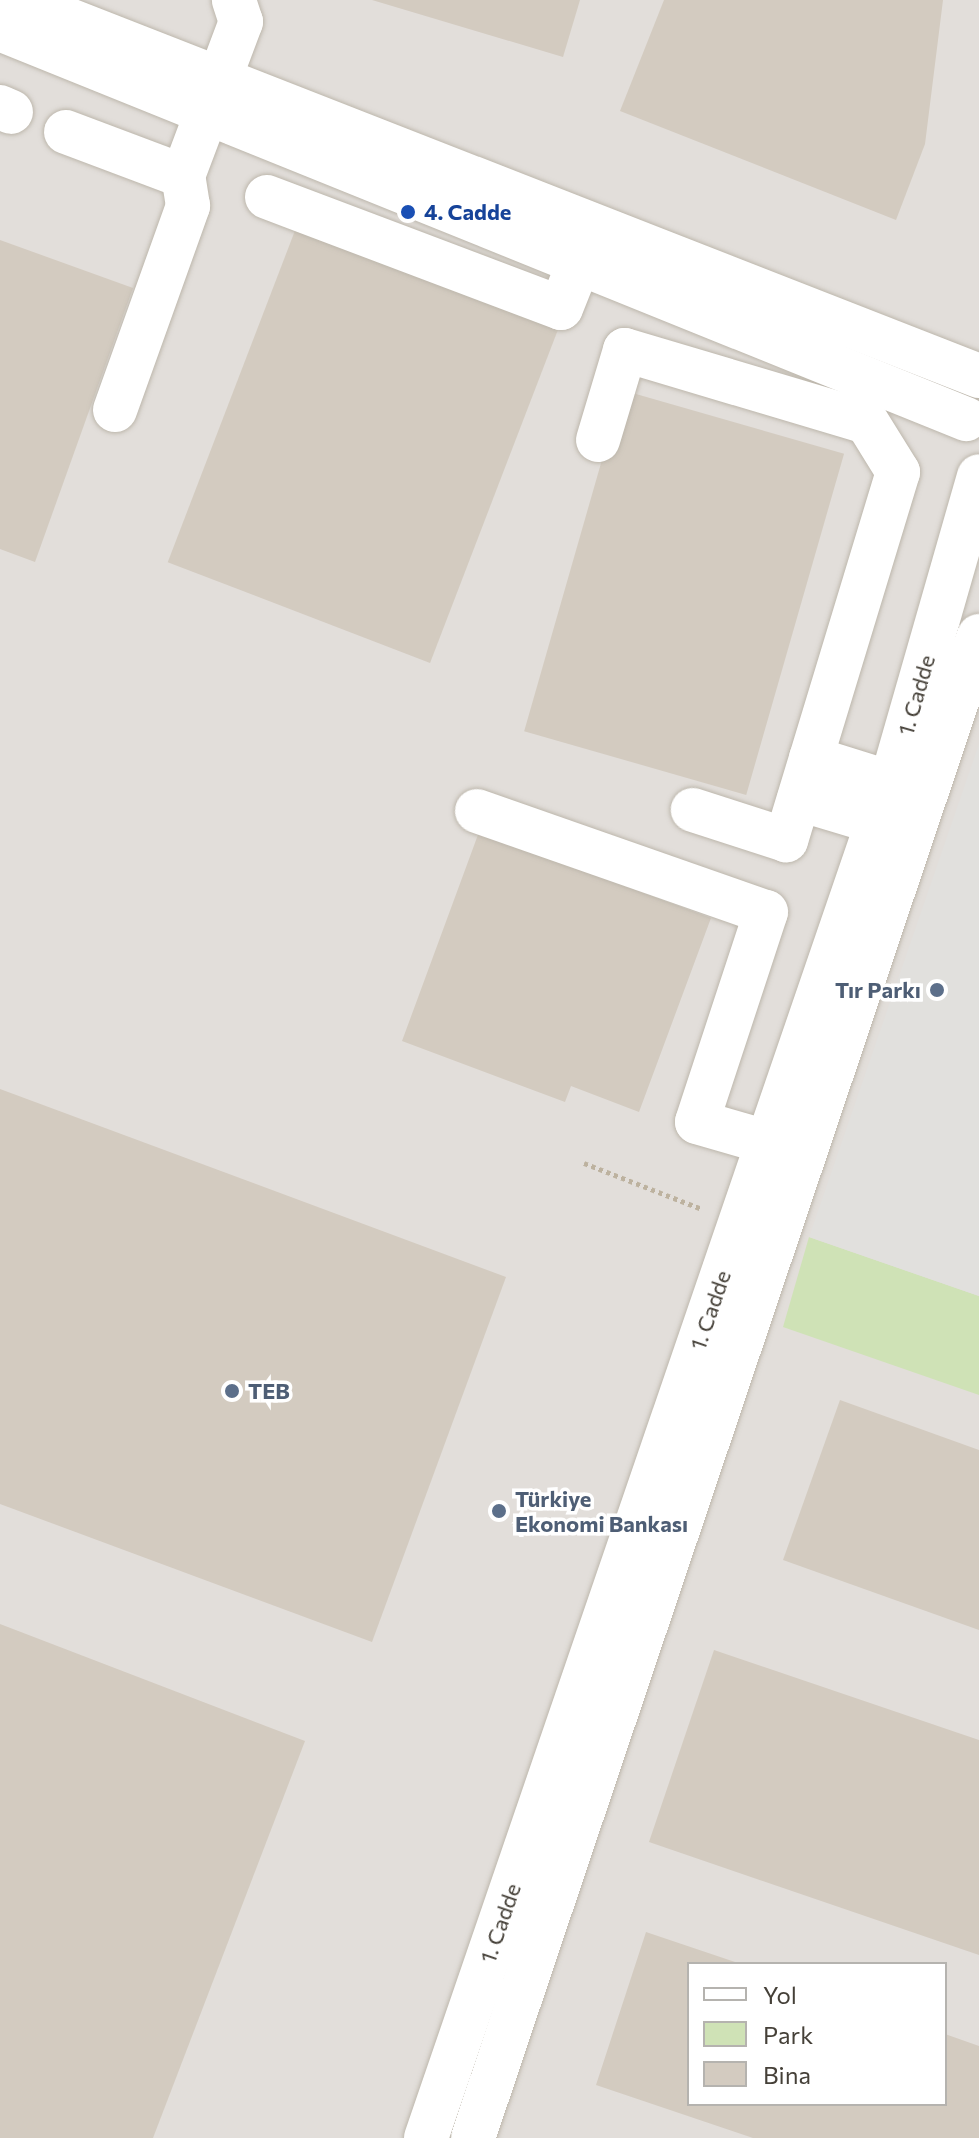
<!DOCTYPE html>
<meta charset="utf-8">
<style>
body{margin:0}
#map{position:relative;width:979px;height:2138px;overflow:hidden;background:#f3efe9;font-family:Commissioner,sans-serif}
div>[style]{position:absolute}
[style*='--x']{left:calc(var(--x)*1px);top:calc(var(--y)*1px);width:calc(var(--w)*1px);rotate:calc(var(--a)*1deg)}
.industrial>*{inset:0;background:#e2deda}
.green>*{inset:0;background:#cfe2b6}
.parking>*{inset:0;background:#e1e0dd}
.building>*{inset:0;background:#d3cbc0;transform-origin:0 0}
.path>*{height:5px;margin-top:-2.5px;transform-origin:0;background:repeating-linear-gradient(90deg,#bdb29f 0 4px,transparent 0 8px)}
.roads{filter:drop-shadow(0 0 2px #bdb7ac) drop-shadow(0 0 2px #bdb7ac)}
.minor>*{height:44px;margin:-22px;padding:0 22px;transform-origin:22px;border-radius:22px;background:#fff}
.dots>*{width:22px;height:22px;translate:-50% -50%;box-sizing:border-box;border:4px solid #fff;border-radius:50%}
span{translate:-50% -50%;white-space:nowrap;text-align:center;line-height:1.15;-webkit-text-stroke:7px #fff;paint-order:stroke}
.transit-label{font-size:22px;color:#164399;font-weight:700}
.left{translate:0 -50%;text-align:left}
.street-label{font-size:22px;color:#454038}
.service-label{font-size:22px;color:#4e5e75;font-weight:700}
.right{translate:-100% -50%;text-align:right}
.legend{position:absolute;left:687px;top:1962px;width:260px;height:144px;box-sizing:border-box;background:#fff;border:2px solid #b5b3af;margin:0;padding:10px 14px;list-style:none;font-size:24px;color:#454038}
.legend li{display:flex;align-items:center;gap:16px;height:40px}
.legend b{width:40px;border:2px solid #b5b3af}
</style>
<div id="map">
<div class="industrial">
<i style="clip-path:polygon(evenodd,0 0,979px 0,979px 2138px,0 2138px,0 0,689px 1964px,945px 1964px,945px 2104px,689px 2104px,689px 1964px)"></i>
</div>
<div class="green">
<i style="clip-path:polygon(809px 1237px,979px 1296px,979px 1395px,783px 1327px)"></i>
</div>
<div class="parking">
<i style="clip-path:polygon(979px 744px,979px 1296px,809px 1237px)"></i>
</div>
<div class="building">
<i style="clip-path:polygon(372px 0,580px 0,563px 57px)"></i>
<i style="clip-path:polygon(664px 0,943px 0,925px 144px,896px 220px,620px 111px)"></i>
<i style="left:296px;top:228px;width:281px;height:358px;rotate:21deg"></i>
<i style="clip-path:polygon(0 240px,133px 288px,35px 562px,0 549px)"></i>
<i style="left:622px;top:390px;width:231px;height:355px;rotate:16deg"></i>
<i style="clip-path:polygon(479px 832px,711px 918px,639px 1112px,571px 1086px,565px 1102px,402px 1041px)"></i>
<i style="clip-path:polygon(0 1089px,506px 1277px,372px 1642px,0 1504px)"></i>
<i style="clip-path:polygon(840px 1400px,979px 1450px,979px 1630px,783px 1560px)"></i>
<i style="clip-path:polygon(0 1624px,305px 1741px,153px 2138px,0 2138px)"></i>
<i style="clip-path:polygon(714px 1650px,979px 1740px,979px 1955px,649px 1842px)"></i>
<i style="clip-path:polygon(646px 1932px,738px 1963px,689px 1964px,689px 2104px,945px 2104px,945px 2034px,979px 2046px,979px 2138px,753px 2138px,596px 2085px)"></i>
</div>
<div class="path">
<i style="--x:584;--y:1163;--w:127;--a:21.3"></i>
</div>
<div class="roads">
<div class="minor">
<i style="--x:18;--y:0;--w:1032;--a:21.37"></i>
<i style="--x:0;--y:29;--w:1042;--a:21.99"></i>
<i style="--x:0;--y:107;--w:12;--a:24"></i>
<i style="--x:66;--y:132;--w:125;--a:20.6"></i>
<i style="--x:183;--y:176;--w:165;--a:-69.4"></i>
<i style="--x:241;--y:22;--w:23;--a:-108"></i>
<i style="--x:267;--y:197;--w:314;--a:20.7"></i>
<i style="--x:561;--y:308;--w:79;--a:-68.3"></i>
<i style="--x:115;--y:410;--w:217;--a:-70.3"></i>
<i style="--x:188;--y:206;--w:30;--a:-99"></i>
<i style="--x:598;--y:440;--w:94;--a:-73.3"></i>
<i style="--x:625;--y:350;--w:252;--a:16.6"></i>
<i style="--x:867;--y:422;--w:59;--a:58.2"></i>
<i style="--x:898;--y:472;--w:385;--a:106.9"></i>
<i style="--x:786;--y:840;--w:98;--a:-162.1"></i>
<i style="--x:811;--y:758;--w:114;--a:17.3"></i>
<i style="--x:799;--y:799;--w:112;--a:16.7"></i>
<i style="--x:477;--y:811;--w:306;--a:19.3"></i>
<i style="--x:766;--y:912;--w:221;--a:108.2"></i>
<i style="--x:697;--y:1122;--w:101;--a:16.1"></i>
<i style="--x:426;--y:2138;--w:1433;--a:-71.06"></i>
<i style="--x:891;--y:783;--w:319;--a:-74"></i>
<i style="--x:473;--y:2138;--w:1585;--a:-71.38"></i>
</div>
</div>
<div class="dots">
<i style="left:408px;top:212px;background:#1a4fb4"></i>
<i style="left:937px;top:990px;background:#5c6f8a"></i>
<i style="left:232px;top:1391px;background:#5c6f8a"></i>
<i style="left:499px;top:1511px;background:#5c6f8a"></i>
</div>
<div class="transit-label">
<span class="left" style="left:424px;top:212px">4. Cadde</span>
</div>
<div class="street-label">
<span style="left:916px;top:695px;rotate:-74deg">1. Cadde</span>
<span style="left:710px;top:1310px;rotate:-71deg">1. Cadde</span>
<span style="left:500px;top:1923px;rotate:-71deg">1. Cadde</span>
</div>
<div class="service-label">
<span class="right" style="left:921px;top:990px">Tır Parkı</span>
<span class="left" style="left:248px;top:1391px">TEB</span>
<span class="left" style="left:515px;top:1511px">Türkiye<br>Ekonomi Bankası</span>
</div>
<ul class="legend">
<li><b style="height:10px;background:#fff"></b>Yol</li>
<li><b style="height:22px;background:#cfe2b6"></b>Park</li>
<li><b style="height:22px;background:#d3cbc0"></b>Bina</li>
</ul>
</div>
